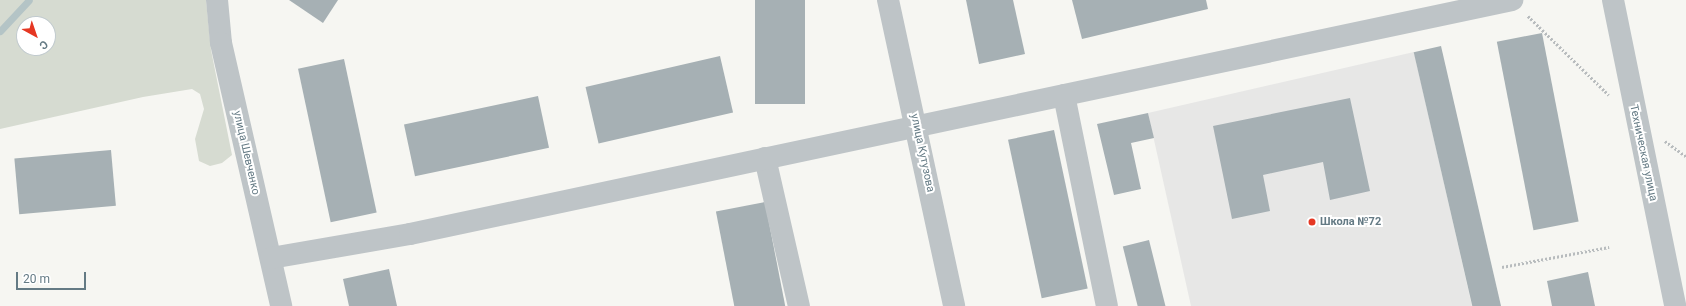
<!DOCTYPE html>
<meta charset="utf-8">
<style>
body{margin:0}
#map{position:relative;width:1686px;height:306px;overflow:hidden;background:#f6f6f2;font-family:Roboto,sans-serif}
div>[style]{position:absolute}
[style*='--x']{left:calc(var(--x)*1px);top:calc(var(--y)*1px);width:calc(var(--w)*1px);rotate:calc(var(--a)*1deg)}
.built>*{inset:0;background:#e7e7e6}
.green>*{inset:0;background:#d6dbd1}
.stream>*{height:7px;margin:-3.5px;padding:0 3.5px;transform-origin:3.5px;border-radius:3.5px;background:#b4c4c6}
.building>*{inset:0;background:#a6b0b4;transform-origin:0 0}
.path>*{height:2.5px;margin-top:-1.25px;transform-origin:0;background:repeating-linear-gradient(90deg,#b8bcbe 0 2px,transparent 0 4px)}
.minor>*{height:22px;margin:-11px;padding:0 11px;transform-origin:11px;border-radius:11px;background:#bec4c7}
.dots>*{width:11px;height:11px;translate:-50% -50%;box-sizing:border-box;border:2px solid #fff;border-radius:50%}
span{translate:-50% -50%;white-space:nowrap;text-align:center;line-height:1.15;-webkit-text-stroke:4px #fff;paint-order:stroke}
.street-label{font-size:11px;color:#647a84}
.poi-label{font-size:11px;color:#647a84;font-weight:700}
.left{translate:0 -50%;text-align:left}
.north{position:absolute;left:16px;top:16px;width:40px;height:40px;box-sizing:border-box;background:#fff;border:1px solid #c1cace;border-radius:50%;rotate:140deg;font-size:11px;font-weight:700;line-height:16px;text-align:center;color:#647a84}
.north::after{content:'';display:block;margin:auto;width:14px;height:18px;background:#e53723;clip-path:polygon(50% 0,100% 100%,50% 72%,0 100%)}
.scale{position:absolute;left:16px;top:272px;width:70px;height:18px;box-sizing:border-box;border:2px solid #647a84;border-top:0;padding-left:5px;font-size:12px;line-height:14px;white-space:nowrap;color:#647a84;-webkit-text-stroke:3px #fff;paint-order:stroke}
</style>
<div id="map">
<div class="built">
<i style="clip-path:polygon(1414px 52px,1472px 306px,1191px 306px,1148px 113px)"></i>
</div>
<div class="green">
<i style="clip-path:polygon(evenodd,0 0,206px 0,211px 50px,232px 155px,222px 163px,210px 166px,199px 161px,195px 139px,204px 109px,200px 94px,192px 89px,143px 97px,0 129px,0 0,24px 24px,48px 24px,48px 48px,24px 48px,24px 24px)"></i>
</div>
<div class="stream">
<i style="--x:0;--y:31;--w:42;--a:-46.9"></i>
</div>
<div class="building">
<i style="clip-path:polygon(289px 0,338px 0,323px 23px)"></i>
<i style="left:755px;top:0;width:50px;height:104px"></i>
<i style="clip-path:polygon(966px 0,1013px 0,1025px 54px,979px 64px)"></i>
<i style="clip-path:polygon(1072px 0,1206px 0,1208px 9px,1082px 39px)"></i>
<i style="left:1542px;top:33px;width:192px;height:46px;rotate:79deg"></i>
<i style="left:1441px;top:46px;width:267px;height:28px;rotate:77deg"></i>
<i style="left:720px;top:56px;width:58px;height:138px;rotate:77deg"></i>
<i style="left:344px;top:59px;width:157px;height:47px;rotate:78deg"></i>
<i style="left:538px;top:96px;width:53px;height:137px;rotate:78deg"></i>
<i style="clip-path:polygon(1350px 98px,1370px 191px,1330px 200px,1323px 162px,1263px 175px,1270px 211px,1232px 219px,1213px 126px)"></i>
<i style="clip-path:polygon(1148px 113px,1154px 138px,1131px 143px,1141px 189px,1114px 195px,1097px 124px)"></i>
<i style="left:1054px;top:130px;width:162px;height:47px;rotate:78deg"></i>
<i style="left:111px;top:150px;width:56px;height:97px;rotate:85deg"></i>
<i style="left:765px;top:202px;width:106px;height:50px;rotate:79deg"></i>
<i style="left:1149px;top:240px;width:68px;height:27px;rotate:76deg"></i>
<i style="clip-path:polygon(389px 269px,397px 306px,349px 306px,343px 279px)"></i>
<i style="clip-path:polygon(1588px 272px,1595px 306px,1552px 306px,1547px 281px)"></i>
</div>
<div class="path">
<i style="--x:1528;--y:16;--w:113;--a:44.3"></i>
<i style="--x:1665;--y:141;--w:26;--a:36"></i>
<i style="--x:1502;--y:267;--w:109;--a:-10.6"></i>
</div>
<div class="minor">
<i style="--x:217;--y:0;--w:43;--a:84.7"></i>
<i style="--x:221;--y:43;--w:270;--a:77.1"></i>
<i style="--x:888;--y:0;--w:313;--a:77.8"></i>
<i style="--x:1613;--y:0;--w:312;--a:78.5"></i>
<i style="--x:1064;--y:95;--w:215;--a:78.5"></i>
<i style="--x:765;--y:158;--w:152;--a:77.1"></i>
<i style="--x:271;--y:258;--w:141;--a:-9.8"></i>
<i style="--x:410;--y:234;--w:1127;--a:-11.99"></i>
</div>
<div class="dots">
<i style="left:1312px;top:222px;background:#e53723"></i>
</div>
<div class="street-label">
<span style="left:246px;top:153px;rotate:77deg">улица Шевченко</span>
<span style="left:922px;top:153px;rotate:78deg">улица Кутузова</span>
<span style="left:1643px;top:153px;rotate:78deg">Техническая улица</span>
</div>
<div class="poi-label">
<span class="left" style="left:1320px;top:222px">Школа №72</span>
</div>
<div class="north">С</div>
<div class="scale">20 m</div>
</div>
